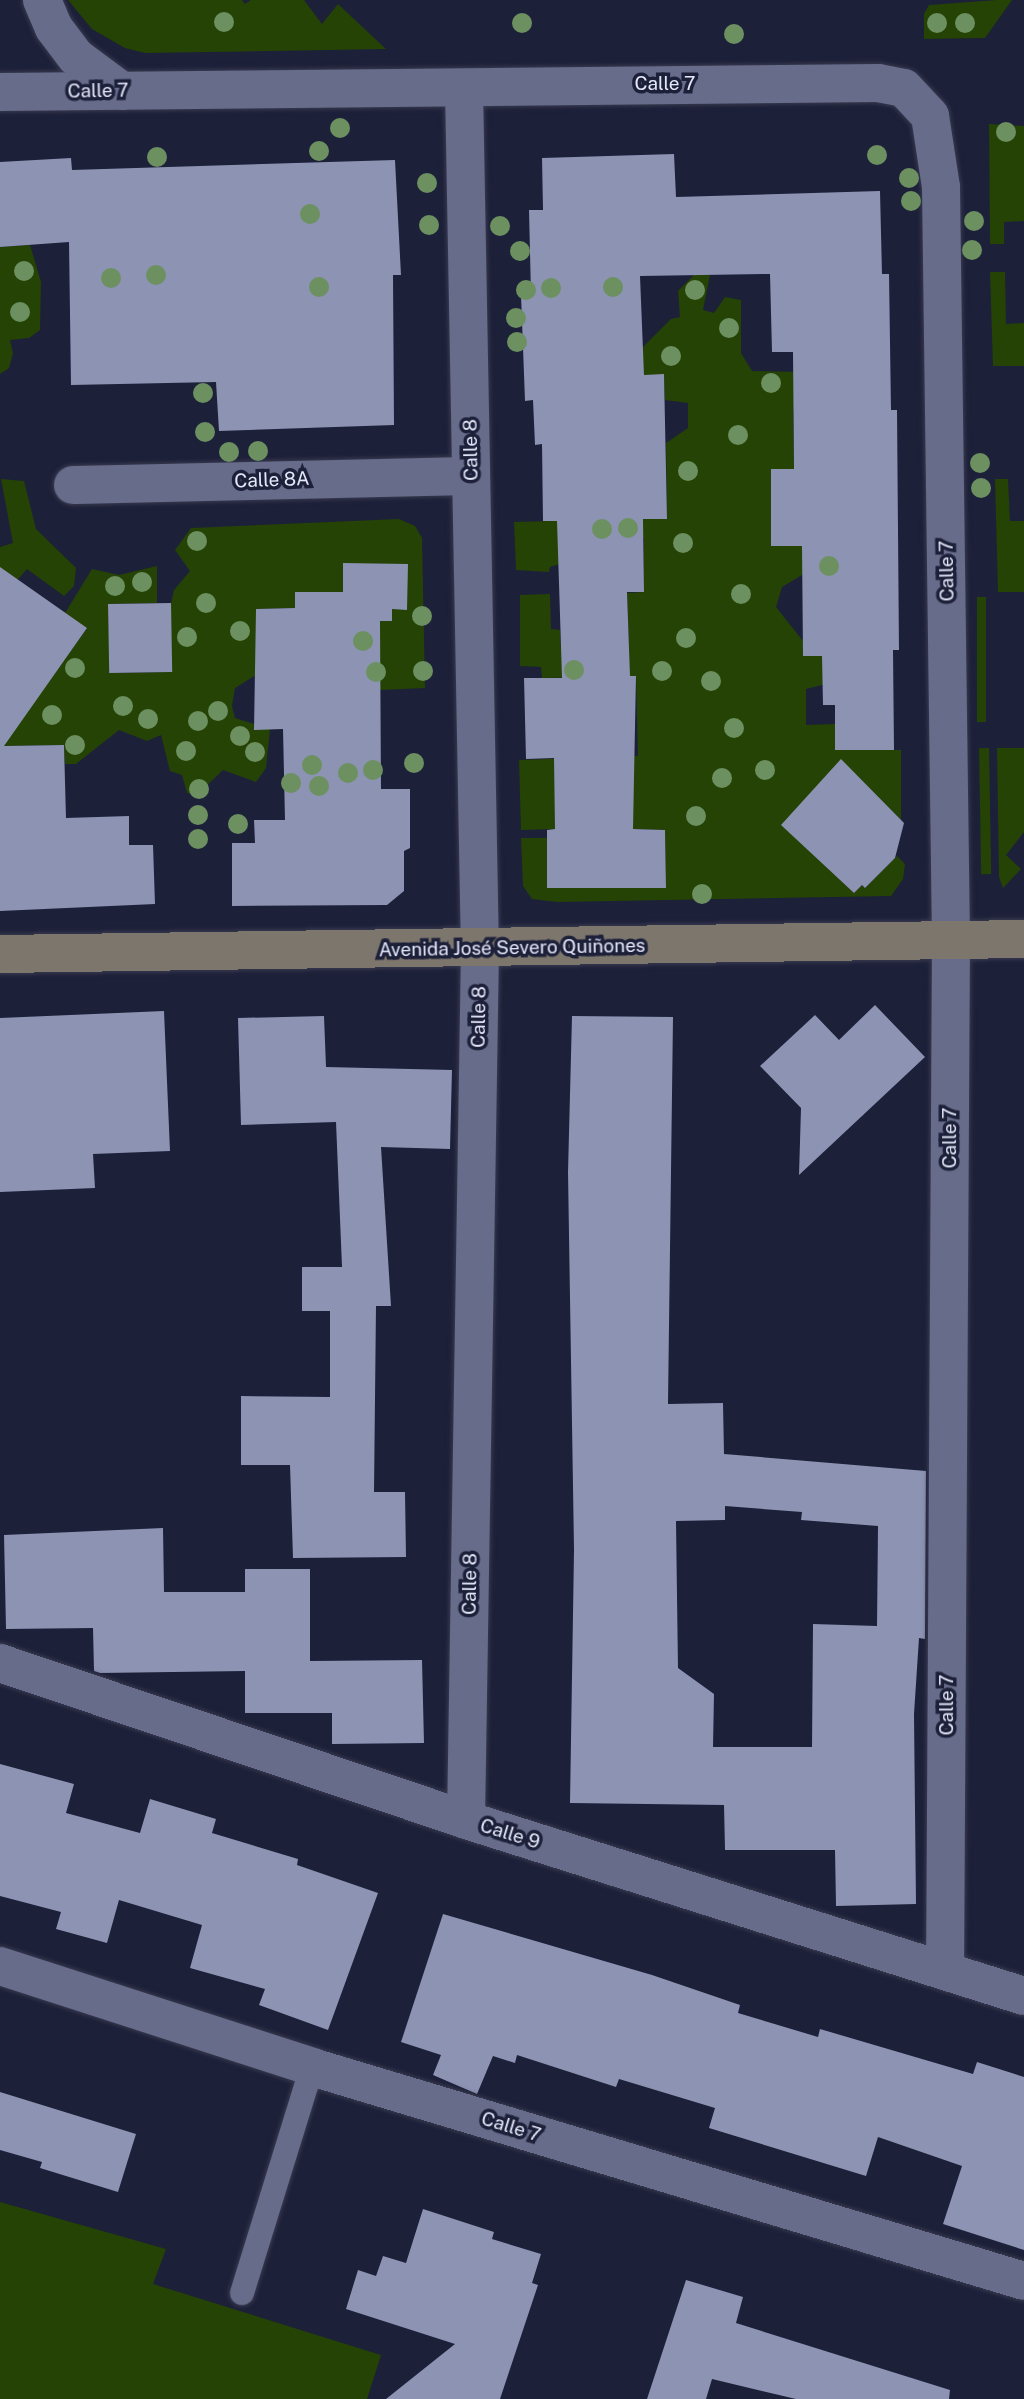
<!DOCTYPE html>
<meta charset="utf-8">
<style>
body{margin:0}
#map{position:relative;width:1024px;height:2399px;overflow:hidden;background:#1d2039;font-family:"Public Sans",sans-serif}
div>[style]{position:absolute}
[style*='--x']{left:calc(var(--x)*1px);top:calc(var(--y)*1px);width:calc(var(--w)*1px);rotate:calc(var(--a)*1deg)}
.green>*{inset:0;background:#244305;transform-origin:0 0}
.building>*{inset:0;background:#8d93b3;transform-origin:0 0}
.roads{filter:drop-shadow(0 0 2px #383a4f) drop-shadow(0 0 2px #383a4f)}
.lane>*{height:24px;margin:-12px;padding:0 12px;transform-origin:12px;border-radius:12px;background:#676c8a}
.street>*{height:38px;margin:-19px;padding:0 19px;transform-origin:19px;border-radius:19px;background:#676c8a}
.secondary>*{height:38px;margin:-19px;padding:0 19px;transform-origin:19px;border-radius:19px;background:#7d766d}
.trees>*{width:20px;height:20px;margin:-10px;border-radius:50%;background:#6c9060}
span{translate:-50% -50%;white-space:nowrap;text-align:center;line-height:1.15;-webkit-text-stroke:7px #1d2039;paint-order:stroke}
.street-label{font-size:19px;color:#e5e8fa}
</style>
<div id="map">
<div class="green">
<i style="clip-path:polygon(68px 0,242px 0,245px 4px,251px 0,304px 0,322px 24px,338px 4px,386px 49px,145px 53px,125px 48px,92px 29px)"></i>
<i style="clip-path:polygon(997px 0,1012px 0,985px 38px,924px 39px,924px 14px,929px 5px)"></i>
<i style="clip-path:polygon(989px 124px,1024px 126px,1024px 221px,1004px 222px,1004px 244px,990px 244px)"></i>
<i style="clip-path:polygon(30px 245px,41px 282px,40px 330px,29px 338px,10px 340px,13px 353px,9px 368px,0 374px,0 247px)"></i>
<i style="clip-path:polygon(990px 272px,1005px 272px,1006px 324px,1024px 323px,1024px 366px,993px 366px)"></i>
<i style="clip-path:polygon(694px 275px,710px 275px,703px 310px,714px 313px,725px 297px,741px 300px,741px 353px,752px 371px,805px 372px,793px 412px,794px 469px,771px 469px,771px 546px,842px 546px,852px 575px,802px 575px,782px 587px,776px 607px,803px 641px,803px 656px,835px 656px,834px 682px,806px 689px,806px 725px,835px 724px,836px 750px,901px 750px,901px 820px,855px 774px,782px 825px,854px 893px,862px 885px,865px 888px,897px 856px,905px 864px,903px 879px,891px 896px,557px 902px,532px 899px,523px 886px,521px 838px,547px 838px,548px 888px,666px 887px,665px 830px,633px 829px,555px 803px,555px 829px,521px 830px,519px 760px,638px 756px,636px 676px,542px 678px,541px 667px,520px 666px,520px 595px,550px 594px,551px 629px,560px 630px,561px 650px,629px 648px,627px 593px,644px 592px,644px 538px,550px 567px,549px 572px,516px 570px,514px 522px,667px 518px,666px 443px,688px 428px,688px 403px,665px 400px,664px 375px,643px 375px,643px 347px,671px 319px,680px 317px,678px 291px)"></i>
<i style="clip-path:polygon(1px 479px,24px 481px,36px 529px,76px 568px,74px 586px,64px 596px,27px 569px,0 600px,0 547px,13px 543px)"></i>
<i style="clip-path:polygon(995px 479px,1008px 479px,1010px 521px,1024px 521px,1024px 592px,998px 592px)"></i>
<i style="clip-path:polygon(399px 519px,415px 526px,422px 538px,425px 688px,380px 690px,295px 608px,256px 609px,256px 675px,235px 688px,232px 706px,235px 718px,270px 729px,266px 768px,256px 782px,223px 770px,198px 794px,187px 793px,182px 775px,170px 771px,161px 735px,147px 741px,119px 730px,76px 764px,65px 764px,64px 745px,0 746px,86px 630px,65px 613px,92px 569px,119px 575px,157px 566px,157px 603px,108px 604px,110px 673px,171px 672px,171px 603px,174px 590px,190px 571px,175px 550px,191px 528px)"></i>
<i style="left:986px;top:597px;width:125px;height:9px;rotate:90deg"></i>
<i style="left:989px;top:748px;width:126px;height:10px;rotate:89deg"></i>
<i style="clip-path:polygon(997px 748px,1024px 748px,1024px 832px,1006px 855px,1021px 869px,1003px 888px,999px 877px)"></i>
<i style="clip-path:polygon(0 2202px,166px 2249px,153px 2284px,381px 2355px,367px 2399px,0 2399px)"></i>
</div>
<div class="building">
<i style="clip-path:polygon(674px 154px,676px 197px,880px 191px,882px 274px,889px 274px,891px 410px,897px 410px,899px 650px,893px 650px,894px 750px,835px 750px,835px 705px,823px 705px,822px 656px,803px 656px,802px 546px,771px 546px,771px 469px,794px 469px,793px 352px,772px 352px,770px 274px,640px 276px,644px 375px,664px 374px,667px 519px,643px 519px,644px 592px,627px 592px,630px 676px,636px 676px,633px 829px,665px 830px,666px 888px,547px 888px,547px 830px,555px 829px,554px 758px,526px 759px,524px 678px,562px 678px,557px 521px,543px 521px,542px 444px,535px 445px,533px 400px,525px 401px,521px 295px,531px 295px,529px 210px,543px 210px,542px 158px)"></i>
<i style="clip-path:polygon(71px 158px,72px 170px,395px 160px,401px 275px,393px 275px,394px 425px,219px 431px,216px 382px,71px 385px,69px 242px,0 247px,0 162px)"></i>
<i style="clip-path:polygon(343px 563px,408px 564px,407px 610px,392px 609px,392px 621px,380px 621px,381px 789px,410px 789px,410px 848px,404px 851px,404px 891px,387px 905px,232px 906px,232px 843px,255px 843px,254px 820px,285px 820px,283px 729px,254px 730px,256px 609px,295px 608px,295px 592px,343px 592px)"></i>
<i style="clip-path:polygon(0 567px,87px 628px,4px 746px,64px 745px,66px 818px,129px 816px,129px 845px,153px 845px,155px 904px,0 911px)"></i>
<i style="left:171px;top:603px;width:69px;height:63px;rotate:89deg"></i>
<i style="clip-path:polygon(841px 759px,904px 823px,895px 858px,865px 888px,862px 885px,854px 893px,781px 825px)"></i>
<i style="clip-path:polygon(875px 1005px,925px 1057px,799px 1175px,801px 1108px,760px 1066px,815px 1015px,839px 1040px)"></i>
<i style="clip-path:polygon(164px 1011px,170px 1151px,93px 1154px,95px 1188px,0 1192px,0 1018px)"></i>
<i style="clip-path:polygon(324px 1016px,326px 1067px,452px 1070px,450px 1149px,381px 1147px,391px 1306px,376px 1306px,374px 1492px,405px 1492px,406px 1557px,293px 1558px,290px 1465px,241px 1465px,241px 1396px,330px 1397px,330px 1311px,302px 1311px,302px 1267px,342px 1267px,336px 1122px,241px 1125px,238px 1018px)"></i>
<i style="clip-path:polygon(evenodd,572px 1016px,673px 1017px,668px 1404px,723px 1403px,724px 1454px,926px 1471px,925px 1639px,919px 1638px,914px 1714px,916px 1904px,836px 1906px,835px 1850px,725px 1850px,724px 1805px,570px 1803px,574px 1550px,568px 1172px,572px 1016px,725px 1506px,802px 1512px,801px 1520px,878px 1526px,877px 1626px,813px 1624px,812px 1747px,713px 1747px,714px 1694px,678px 1668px,676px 1521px,725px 1520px,725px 1506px)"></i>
<i style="clip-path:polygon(163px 1528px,164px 1592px,245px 1592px,245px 1569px,310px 1569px,310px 1661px,422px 1660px,424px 1743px,332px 1744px,332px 1713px,245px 1713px,245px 1671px,100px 1673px,94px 1671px,93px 1628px,6px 1629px,4px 1535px)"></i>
<i style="clip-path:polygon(0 1764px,74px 1784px,66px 1813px,140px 1833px,150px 1799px,216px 1819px,212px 1833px,298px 1859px,297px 1865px,378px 1893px,328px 2030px,259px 2005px,265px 1989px,190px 1968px,202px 1925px,119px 1900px,107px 1943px,56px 1929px,61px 1912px,0 1896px)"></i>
<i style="clip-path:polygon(443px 1914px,652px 1975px,740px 2005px,738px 2013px,818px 2037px,820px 2029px,973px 2074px,977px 2062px,1024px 2077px,1024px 2250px,943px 2224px,962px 2166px,878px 2137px,866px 2176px,709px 2128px,715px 2108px,619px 2079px,616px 2087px,517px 2055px,515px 2063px,493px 2056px,477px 2094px,433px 2075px,441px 2055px,401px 2042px)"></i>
<i style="clip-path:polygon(0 2092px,136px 2134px,118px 2192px,40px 2168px,42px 2162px,0 2150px)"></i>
<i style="clip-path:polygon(423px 2209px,494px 2232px,492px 2239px,541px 2254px,532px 2283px,538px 2285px,500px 2399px,386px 2399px,455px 2344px,346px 2309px,358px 2270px,376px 2276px,383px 2256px,406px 2263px)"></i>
<i style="clip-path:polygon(686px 2280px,743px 2297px,736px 2323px,950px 2390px,949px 2399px,796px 2399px,712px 2379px,706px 2399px,647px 2399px)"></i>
</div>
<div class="roads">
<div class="lane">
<i style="--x:242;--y:2293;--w:237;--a:-72.8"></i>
</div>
<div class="street">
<i style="--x:42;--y:0;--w:30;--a:67"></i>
<i style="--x:54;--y:28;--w:36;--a:53"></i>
<i style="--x:76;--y:57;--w:57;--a:36.5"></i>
<i style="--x:464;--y:88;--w:861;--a:88.94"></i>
<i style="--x:480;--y:949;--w:871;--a:90.92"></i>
<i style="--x:0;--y:92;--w:878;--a:-0.59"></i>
<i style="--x:878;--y:83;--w:26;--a:11"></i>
<i style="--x:904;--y:88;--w:38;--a:47"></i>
<i style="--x:930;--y:116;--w:72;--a:81.2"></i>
<i style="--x:941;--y:187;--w:753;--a:89.24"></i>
<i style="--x:951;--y:940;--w:1031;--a:90.33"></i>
<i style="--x:73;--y:485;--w:398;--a:-1.3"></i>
<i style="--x:0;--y:1663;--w:492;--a:18.6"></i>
<i style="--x:466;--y:1820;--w:585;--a:17.51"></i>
<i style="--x:0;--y:1966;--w:328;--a:17.9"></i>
<i style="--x:312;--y:2067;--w:743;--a:16.73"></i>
</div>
<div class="secondary">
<i style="--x:0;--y:954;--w:1024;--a:-0.84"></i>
</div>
</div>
<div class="trees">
<i style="left:224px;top:22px"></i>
<i style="left:522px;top:23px"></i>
<i style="left:937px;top:23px"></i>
<i style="left:965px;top:23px"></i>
<i style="left:734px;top:34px"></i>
<i style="left:340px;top:128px"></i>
<i style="left:1006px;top:132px"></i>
<i style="left:319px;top:151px"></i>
<i style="left:877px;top:155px"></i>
<i style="left:157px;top:157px"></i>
<i style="left:909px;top:178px"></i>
<i style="left:427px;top:183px"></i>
<i style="left:911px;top:201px"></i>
<i style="left:310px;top:214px"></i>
<i style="left:974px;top:221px"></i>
<i style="left:429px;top:225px"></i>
<i style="left:500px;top:226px"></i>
<i style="left:972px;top:250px"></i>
<i style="left:520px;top:251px"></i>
<i style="left:24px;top:271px"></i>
<i style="left:156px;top:275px"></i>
<i style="left:111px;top:278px"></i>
<i style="left:319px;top:287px"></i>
<i style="left:613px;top:287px"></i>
<i style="left:551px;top:288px"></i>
<i style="left:526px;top:290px"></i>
<i style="left:695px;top:290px"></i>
<i style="left:20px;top:312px"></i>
<i style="left:516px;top:318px"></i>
<i style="left:729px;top:328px"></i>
<i style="left:517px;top:342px"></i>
<i style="left:671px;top:356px"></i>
<i style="left:771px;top:383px"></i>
<i style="left:203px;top:393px"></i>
<i style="left:205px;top:432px"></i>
<i style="left:738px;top:435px"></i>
<i style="left:258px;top:451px"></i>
<i style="left:229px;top:452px"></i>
<i style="left:980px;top:463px"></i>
<i style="left:688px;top:471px"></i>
<i style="left:981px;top:488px"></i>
<i style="left:628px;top:528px"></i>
<i style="left:602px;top:529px"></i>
<i style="left:197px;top:541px"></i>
<i style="left:683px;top:543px"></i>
<i style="left:829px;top:566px"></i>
<i style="left:142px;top:582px"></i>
<i style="left:115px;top:586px"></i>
<i style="left:741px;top:594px"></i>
<i style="left:206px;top:603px"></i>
<i style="left:422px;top:616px"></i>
<i style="left:240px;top:631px"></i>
<i style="left:187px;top:637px"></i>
<i style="left:686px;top:638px"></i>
<i style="left:363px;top:641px"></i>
<i style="left:75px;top:668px"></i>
<i style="left:574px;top:670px"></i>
<i style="left:423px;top:671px"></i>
<i style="left:662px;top:671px"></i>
<i style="left:376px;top:672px"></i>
<i style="left:711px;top:681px"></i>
<i style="left:123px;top:706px"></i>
<i style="left:218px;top:711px"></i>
<i style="left:52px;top:715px"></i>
<i style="left:148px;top:719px"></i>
<i style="left:198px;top:721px"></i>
<i style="left:734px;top:728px"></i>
<i style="left:240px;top:736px"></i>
<i style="left:75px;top:745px"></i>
<i style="left:186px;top:751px"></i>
<i style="left:255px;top:752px"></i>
<i style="left:414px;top:763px"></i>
<i style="left:312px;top:765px"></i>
<i style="left:373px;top:770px"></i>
<i style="left:765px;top:770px"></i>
<i style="left:348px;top:773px"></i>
<i style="left:722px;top:778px"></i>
<i style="left:291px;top:783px"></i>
<i style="left:319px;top:786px"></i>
<i style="left:199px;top:789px"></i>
<i style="left:198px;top:815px"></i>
<i style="left:696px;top:816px"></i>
<i style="left:238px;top:824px"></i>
<i style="left:198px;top:839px"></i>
<i style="left:702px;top:894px"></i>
</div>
<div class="street-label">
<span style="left:665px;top:84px">Calle 7</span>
<span style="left:98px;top:91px;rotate:-1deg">Calle 7</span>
<span style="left:471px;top:450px;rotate:-91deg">Calle 8</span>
<span style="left:272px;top:480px;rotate:-2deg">Calle 8A</span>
<span style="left:947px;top:571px;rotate:-91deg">Calle 7</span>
<span style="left:512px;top:948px;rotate:-1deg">Avenida José Severo Quiñones</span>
<span style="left:479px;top:1017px;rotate:-89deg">Calle 8</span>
<span style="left:950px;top:1138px;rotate:-90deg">Calle 7</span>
<span style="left:470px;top:1584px;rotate:-89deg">Calle 8</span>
<span style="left:947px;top:1705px;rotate:-90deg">Calle 7</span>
<span style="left:510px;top:1834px;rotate:17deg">Calle 9</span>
<span style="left:511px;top:2127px;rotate:17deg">Calle 7</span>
</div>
</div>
